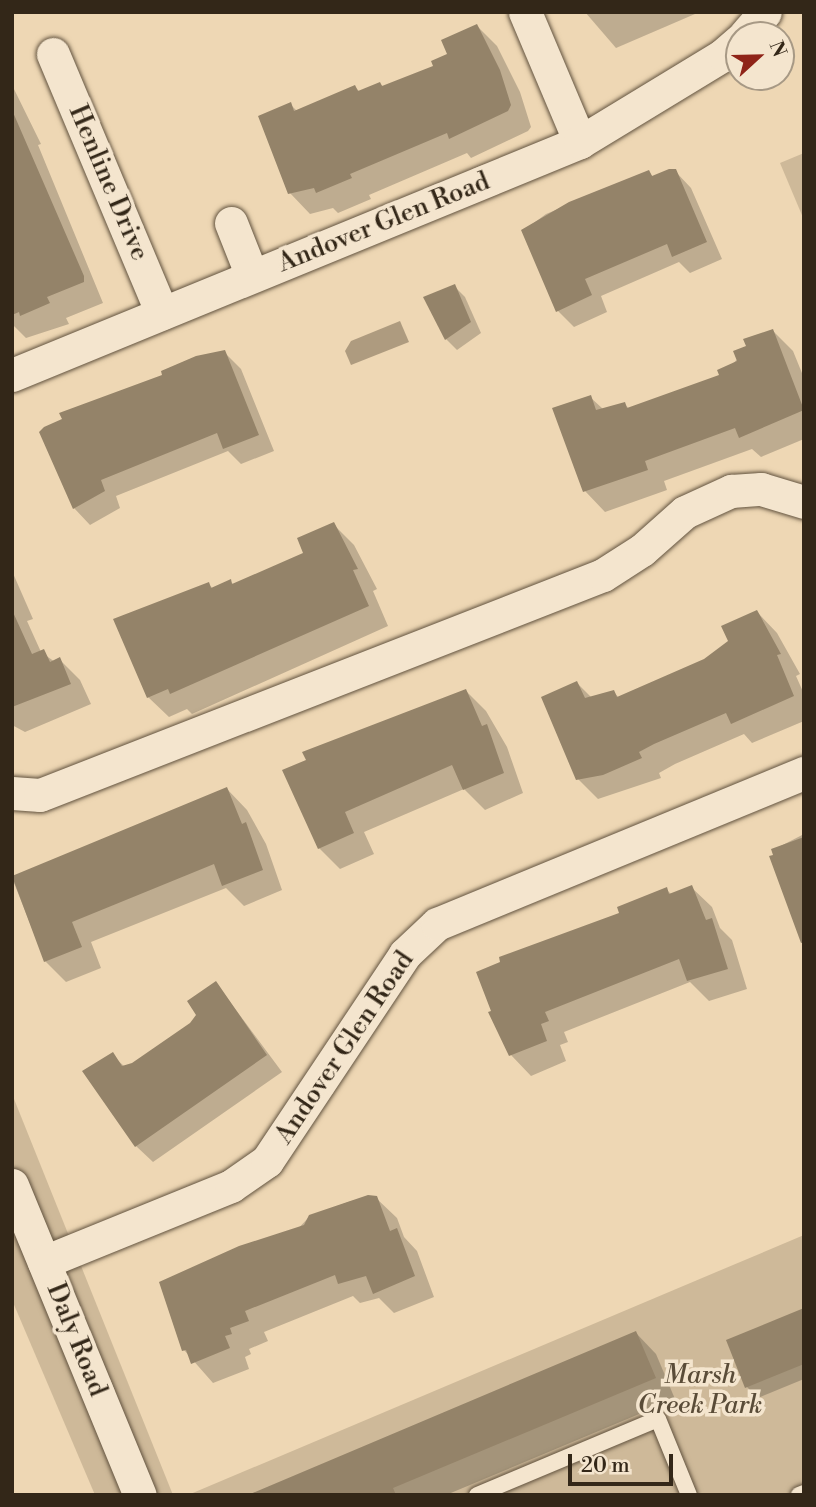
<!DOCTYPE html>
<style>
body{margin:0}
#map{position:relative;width:816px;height:1507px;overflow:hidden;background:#eed7b4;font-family:"Libre Bodoni",serif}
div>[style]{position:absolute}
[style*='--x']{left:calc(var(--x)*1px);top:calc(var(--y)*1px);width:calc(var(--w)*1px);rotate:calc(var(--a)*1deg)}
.green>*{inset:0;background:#ceb999}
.water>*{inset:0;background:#ae9b7f}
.shadow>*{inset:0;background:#0003}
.building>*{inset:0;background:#948369}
.roads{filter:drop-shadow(0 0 2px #62533f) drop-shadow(0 0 2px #62533f)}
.lane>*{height:16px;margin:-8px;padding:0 8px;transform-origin:8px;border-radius:8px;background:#f4e5ce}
.street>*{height:33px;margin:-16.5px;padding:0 16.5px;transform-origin:16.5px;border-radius:16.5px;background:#f4e5ce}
span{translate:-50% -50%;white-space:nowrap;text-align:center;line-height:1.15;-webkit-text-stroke:7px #f4e5ce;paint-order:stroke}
.street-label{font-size:26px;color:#332718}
.park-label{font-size:26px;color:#5a4c38;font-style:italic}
.frame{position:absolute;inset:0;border:14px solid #332718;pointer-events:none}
.north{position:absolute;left:725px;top:21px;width:70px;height:70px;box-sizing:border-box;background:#f4e5ce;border:2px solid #a79985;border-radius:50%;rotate:68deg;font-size:19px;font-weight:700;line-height:28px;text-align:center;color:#332718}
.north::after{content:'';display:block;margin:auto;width:24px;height:32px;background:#8f2418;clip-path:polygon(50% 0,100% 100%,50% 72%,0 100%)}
.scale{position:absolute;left:568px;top:1454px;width:105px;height:32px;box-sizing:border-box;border:4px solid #332718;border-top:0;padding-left:9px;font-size:21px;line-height:24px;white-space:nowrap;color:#332718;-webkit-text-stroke:5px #f4e5ce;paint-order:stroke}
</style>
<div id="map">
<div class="green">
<i style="clip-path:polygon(804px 153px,804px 220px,780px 163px)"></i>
<i style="clip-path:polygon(12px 1094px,173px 1495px,95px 1495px,12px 1300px)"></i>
<i style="clip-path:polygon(804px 1235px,804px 1495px,188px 1495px)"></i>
</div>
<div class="water">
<i style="clip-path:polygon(400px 321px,409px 342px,351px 365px,345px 351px,351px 341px)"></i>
</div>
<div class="shadow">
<i style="clip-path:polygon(585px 12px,694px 12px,695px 14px,616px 48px)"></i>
<i style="clip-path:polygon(477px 26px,497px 46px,520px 92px,531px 127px,528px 131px,471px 158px,467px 153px,369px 195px,371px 199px,338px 213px,333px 208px,310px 214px,290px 193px,290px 104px,297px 111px,355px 87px,360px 92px,380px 84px,384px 87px,435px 67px)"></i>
<i style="clip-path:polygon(12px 85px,41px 144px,38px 145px,103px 303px,66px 318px,69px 324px,26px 338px,12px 324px)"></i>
<i style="clip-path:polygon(675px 171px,691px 188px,722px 259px,690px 273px,679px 262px,601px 296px,607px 312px,574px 327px,558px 311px,523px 231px,546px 214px,649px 172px,654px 178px)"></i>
<i style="clip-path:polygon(454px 286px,465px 297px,481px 333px,457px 350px,446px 339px)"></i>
<i style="clip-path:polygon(773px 331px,793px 351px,804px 378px,804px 439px,761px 457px,752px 449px,664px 481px,667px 490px,605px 512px,585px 491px,590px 397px,603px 409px,625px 404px,629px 409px,721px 376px,749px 347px)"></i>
<i style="clip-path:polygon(224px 352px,241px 369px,274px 451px,241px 464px,228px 451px,116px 496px,120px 508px,90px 525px,74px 508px,41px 432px)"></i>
<i style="clip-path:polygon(333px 524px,354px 545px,377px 589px,373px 591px,388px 626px,192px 714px,187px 709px,169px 717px,148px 697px,209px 584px,213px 589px,230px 581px,234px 585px,306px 554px)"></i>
<i style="clip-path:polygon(12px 571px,33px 619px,27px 621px,41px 652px,55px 662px,60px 660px,80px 680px,91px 704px,25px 732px,12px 725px)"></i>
<i style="clip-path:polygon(757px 612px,777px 633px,800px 674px,796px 676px,804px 694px,804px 721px,752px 743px,744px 734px,675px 764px,659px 773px,661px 778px,598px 799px,578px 779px,543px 698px,577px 683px,592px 698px,614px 692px,619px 698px,705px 661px,730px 642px)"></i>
<i style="clip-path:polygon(466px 691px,486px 711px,507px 747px,523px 793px,485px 810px,464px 789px,364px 832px,374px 854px,340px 869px,319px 848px,284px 771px)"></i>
<i style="clip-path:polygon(227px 789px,247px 810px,266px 844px,282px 890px,244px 906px,226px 888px,91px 942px,101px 968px,66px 982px,45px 961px,12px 878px)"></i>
<i style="clip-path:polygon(804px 834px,804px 938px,771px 857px,775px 856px,773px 850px)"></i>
<i style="clip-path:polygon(691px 887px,712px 907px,720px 928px,732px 940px,747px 989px,709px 1001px,690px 982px,564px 1032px,568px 1042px,560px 1045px,566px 1061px,531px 1076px,511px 1055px,621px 914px,666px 889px,672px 895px)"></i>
<i style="clip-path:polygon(216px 983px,282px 1072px,153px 1162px,136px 1146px,112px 1055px,125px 1067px,133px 1065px,191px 1024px)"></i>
<i style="clip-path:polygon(376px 1198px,397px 1218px,404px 1237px,417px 1251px,434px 1297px,394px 1313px,379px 1298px,360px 1303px,353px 1296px,264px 1332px,268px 1341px,249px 1349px,251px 1354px,245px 1357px,249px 1369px,213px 1383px,184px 1350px,310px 1216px,351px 1201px)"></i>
<i style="clip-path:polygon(804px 1311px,804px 1379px,758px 1398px,747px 1387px)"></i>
<i style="clip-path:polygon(636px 1333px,656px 1354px,675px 1399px,446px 1495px,251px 1495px)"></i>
</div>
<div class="building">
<i style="clip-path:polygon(477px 24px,500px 70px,511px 105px,508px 111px,449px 139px,447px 133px,350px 174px,352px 178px,316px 193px,314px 188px,288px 194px,258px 116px,291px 102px,294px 111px,355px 85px,358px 91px,380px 82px,382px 86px,433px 66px,431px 61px,447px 54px,441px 40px)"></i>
<i style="clip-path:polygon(12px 110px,84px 276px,84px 282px,47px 297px,50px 303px,20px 316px,19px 312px,12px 315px)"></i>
<i style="clip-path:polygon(669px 169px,676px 169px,707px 242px,672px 257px,667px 244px,585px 279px,592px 295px,556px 312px,521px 230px,569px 202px,649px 170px,652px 176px)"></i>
<i style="clip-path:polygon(455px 284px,471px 322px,445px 340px,423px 297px)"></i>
<i style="clip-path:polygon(773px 329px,804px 410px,739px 438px,735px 428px,645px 461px,648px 470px,583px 492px,552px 408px,591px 395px,596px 410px,625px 402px,627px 408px,719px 375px,717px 370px,737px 361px,733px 351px,746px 346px,743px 339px)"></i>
<i style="clip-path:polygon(225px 350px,259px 435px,223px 449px,217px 433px,101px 480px,105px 491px,73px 509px,39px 432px,44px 427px,62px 419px,59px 413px,162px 375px,161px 371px,196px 356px)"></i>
<i style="clip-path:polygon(334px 522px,358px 569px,353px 570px,369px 606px,170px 694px,168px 689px,147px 698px,113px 619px,209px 582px,211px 588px,231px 579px,232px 584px,303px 553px,297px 538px)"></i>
<i style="clip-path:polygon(12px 610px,32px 654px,44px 649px,50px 662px,60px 657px,71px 684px,12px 707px)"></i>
<i style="clip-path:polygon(757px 610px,781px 654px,777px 655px,794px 696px,731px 724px,726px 713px,654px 744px,639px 752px,642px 758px,603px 775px,576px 780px,541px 697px,577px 681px,585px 698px,614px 690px,617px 697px,704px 659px,728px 641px,721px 626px)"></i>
<i style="clip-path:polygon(466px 689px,482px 726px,487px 724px,504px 773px,463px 790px,452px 765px,345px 812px,354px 833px,318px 849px,282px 770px,306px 760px,302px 752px)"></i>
<i style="clip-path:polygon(227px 787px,242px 824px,246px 822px,263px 870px,222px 886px,214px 864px,72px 922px,82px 947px,44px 962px,12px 876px)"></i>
<i style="clip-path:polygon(804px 837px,804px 942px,801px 943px,769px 856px,773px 855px,771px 849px)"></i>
<i style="clip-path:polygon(692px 885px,706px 920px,712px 918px,728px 969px,687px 981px,679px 959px,545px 1012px,549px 1021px,541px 1024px,547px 1041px,509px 1056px,488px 1012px,491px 1011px,476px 972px,500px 962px,499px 957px,619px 913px,617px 907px,667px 887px,669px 894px)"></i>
<i style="clip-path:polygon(216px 981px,267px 1055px,135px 1147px,82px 1071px,113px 1052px,122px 1066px,132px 1063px,190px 1023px,196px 1015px,187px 1001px)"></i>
<i style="clip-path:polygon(368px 1195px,377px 1196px,390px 1231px,397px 1228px,415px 1276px,373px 1294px,366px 1276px,338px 1284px,335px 1275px,245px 1311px,249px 1321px,230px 1328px,232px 1334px,225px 1336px,230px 1348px,191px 1364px,186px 1350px,182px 1351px,159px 1282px,239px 1246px,304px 1225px,309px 1215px)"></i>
<i style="clip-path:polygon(804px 1308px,804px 1364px,745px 1388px,726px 1340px)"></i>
<i style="clip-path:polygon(636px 1331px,656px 1378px,393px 1488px,396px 1495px,248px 1495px)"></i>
</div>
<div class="roads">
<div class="lane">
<i style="--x:477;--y:1495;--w:196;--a:-22.8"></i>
<i style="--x:658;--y:1419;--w:82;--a:67.8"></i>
<i style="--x:799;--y:1495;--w:5;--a:-22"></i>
</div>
<div class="street">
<i style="--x:525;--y:12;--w:141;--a:67.1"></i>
<i style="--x:745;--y:35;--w:30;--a:-49"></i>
<i style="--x:53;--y:54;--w:281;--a:67.2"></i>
<i style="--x:231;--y:223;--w:57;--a:68.4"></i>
<i style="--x:12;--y:375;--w:614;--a:-22.3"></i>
<i style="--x:580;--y:142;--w:167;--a:-31.3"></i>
<i style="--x:723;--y:55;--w:21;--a:-41"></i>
<i style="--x:12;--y:793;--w:28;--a:4"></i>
<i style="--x:40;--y:795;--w:604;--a:-21.34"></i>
<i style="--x:603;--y:575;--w:46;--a:-32.7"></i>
<i style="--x:642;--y:550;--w:57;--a:-41.5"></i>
<i style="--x:685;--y:512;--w:51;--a:-24.5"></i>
<i style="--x:731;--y:491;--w:30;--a:-4"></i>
<i style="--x:761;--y:489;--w:45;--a:16.8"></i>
<i style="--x:12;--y:1185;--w:335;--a:67.6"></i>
<i style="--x:44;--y:1262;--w:202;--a:-22.1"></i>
<i style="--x:231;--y:1186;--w:44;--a:-34.8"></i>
<i style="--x:267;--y:1161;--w:249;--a:-56.3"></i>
<i style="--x:405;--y:954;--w:44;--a:-43.2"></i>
<i style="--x:437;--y:924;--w:397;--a:-22.4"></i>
</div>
</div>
<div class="street-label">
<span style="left:108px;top:183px;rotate:67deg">Henline Drive</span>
<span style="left:384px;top:223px;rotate:-22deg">Andover Glen Road</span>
<span style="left:345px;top:1048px;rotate:-56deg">Andover Glen Road</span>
<span style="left:76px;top:1340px;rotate:68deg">Daly Road</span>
</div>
<div class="park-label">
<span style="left:700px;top:1391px">Marsh<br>Creek Park</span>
</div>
<div class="frame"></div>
<div class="north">N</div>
<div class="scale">20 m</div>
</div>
